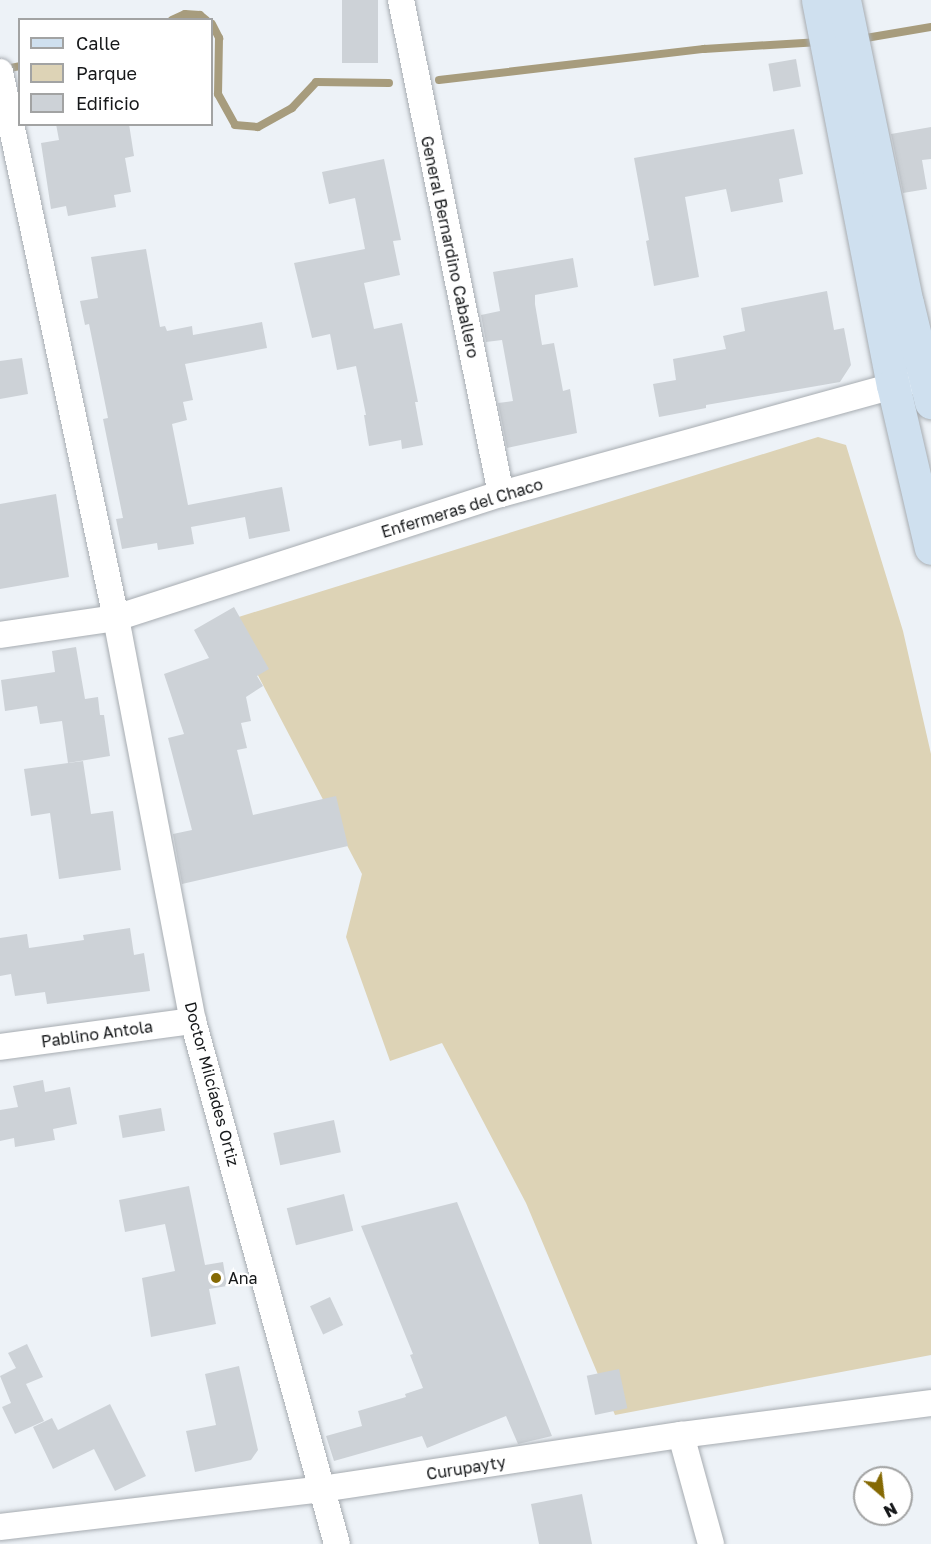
<!DOCTYPE html>
<meta charset="utf-8">
<style>
body{margin:0}
#map{position:relative;width:931px;height:1544px;overflow:hidden;background:#edf2f7;font-family:"Golos Text",sans-serif}
div>[style]{position:absolute}
[style*='--x']{left:calc(var(--x)*1px);top:calc(var(--y)*1px);width:calc(var(--w)*1px);rotate:calc(var(--a)*1deg)}
.green>*{inset:0;background:#ddd3b6}
.stream>*{height:8px;margin:-4px;padding:0 4px;transform-origin:4px;border-radius:4px;background:#a79c7d}
.building>*{inset:0;background:#cdd2d7;transform-origin:0 0}
.roads{filter:drop-shadow(0 0 2px #a7acb1) drop-shadow(0 0 2px #a7acb1)}
.minor>*{height:26px;margin:-13px;padding:0 13px;transform-origin:13px;border-radius:13px;background:#fff}
.secondary>*{height:33px;margin:-16.5px;padding:0 16.5px;transform-origin:16.5px;border-radius:16.5px;background:#cfe0ef}
.dots>*{width:16px;height:16px;translate:-50% -50%;box-sizing:border-box;border:3px solid #fff;border-radius:50%}
span{translate:-50% -50%;white-space:nowrap;text-align:center;line-height:1.15;-webkit-text-stroke:4.5px #fff;paint-order:stroke}
.street-label{font-size:16px;color:#16181a}
.poi-label{font-size:16px;color:#16181a}
.left{translate:0 -50%;text-align:left}
.legend{position:absolute;left:18px;top:18px;width:195px;height:108px;box-sizing:border-box;background:#fff;border:2px solid #a2a3a3;margin:0;padding:8px 10px;list-style:none;font-size:18px;color:#16181a}
.legend li{display:flex;align-items:center;gap:12px;height:30px}
.legend b{width:30px;border:2px solid #a2a3a3}
.north{position:absolute;left:853px;top:1466px;width:60px;height:60px;box-sizing:border-box;background:#fff;border:2px solid #a2a3a3;border-radius:50%;rotate:152deg;font-size:16px;font-weight:700;line-height:24px;text-align:center;color:#16181a}
.north::after{content:'';display:block;margin:auto;width:21px;height:27px;background:#856903;clip-path:polygon(50% 0,100% 100%,50% 72%,0 100%)}
</style>
<div id="map">
<div class="green">
<i style="clip-path:polygon(818px 437px,846px 445px,903px 631px,931px 754px,931px 1355px,615px 1415px,526px 1203px,442px 1043px,390px 1061px,346px 937px,362px 874px,229px 620px)"></i>
</div>
<div class="stream">
<i style="--x:172;--y:20;--w:14;--a:-25"></i>
<i style="--x:185;--y:14;--w:15;--a:4"></i>
<i style="--x:200;--y:15;--w:8;--a:40"></i>
<i style="--x:212;--y:24;--w:16;--a:63"></i>
<i style="--x:219;--y:38;--w:56;--a:91"></i>
<i style="--x:218;--y:94;--w:35;--a:61"></i>
<i style="--x:235;--y:125;--w:23;--a:5"></i>
<i style="--x:258;--y:127;--w:39;--a:-29"></i>
<i style="--x:292;--y:108;--w:35;--a:-47"></i>
<i style="--x:316;--y:82;--w:73;--a:0.8"></i>
<i style="--x:860;--y:39;--w:72;--a:-9.6"></i>
<i style="--x:0;--y:70;--w:20;--a:-11"></i>
<i style="--x:439;--y:80;--w:267;--a:-6.7"></i>
<i style="--x:704;--y:49;--w:116;--a:-3.5"></i>
</div>
<div class="building">
<i style="left:342px;top:0;width:36px;height:63px"></i>
<i style="left:796px;top:59px;width:28px;height:28px;rotate:80deg"></i>
<i style="clip-path:polygon(56px 124px,129px 124px,134px 156px,125px 158px,131px 192px,114px 195px,116px 207px,68px 216px,66px 206px,51px 209px,41px 143px,59px 140px)"></i>
<i style="clip-path:polygon(931px 127px,931px 159px,922px 160px,927px 189px,903px 193px,891px 134px)"></i>
<i style="clip-path:polygon(794px 129px,803px 174px,779px 179px,783px 202px,731px 212px,726px 189px,685px 197px,699px 277px,654px 286px,646px 241px,649px 240px,634px 158px)"></i>
<i style="clip-path:polygon(384px 159px,401px 240px,393px 241px,400px 275px,364px 283px,374px 329px,402px 323px,418px 402px,415px 402px,423px 445px,402px 449px,401px 440px,369px 446px,364px 415px,366px 415px,356px 366px,337px 370px,330px 334px,312px 338px,294px 263px,365px 249px,355px 198px,329px 204px,322px 172px)"></i>
<i style="clip-path:polygon(146px 249px,160px 327px,165px 326px,167px 331px,192px 326px,193px 335px,262px 322px,267px 348px,185px 364px,193px 400px,183px 402px,187px 420px,172px 424px,188px 505px,282px 487px,290px 531px,249px 539px,245px 517px,191px 527px,194px 544px,158px 550px,157px 543px,122px 549px,116px 519px,123px 518px,103px 419px,108px 418px,89px 324px,85px 325px,80px 301px,98px 298px,91px 257px)"></i>
<i style="clip-path:polygon(573px 258px,578px 287px,535px 295px,535px 304px,542px 345px,554px 343px,563px 391px,570px 389px,577px 433px,507px 448px,498px 403px,513px 401px,502px 340px,486px 342px,481px 315px,500px 311px,493px 272px)"></i>
<i style="clip-path:polygon(827px 291px,834px 330px,844px 328px,851px 365px,840px 382px,706px 405px,706px 408px,659px 417px,653px 384px,676px 380px,673px 359px,726px 349px,723px 336px,745px 331px,741px 308px)"></i>
<i style="clip-path:polygon(22px 358px,28px 394px,0 399px,0 361px)"></i>
<i style="clip-path:polygon(56px 494px,69px 577px,0 589px,0 504px)"></i>
<i style="clip-path:polygon(234px 607px,269px 669px,257px 676px,263px 686px,246px 697px,251px 721px,241px 723px,247px 748px,237px 750px,253px 815px,336px 796px,348px 846px,182px 884px,173px 834px,192px 830px,168px 738px,184px 734px,164px 674px,209px 658px,194px 630px)"></i>
<i style="clip-path:polygon(76px 647px,85px 699px,98px 697px,100px 715px,104px 715px,110px 756px,68px 763px,62px 721px,40px 724px,37px 706px,5px 711px,1px 680px,55px 672px,52px 651px)"></i>
<i style="clip-path:polygon(83px 761px,91px 814px,113px 811px,121px 870px,59px 879px,50px 813px,31px 816px,24px 769px)"></i>
<i style="clip-path:polygon(130px 928px,134px 955px,144px 953px,150px 991px,47px 1004px,45px 992px,15px 996px,11px 974px,0 976px,0 938px,27px 934px,29px 948px,84px 940px,83px 935px)"></i>
<i style="clip-path:polygon(43px 1080px,45px 1092px,70px 1087px,77px 1124px,53px 1129px,55px 1140px,15px 1147px,14px 1138px,0 1141px,0 1110px,18px 1107px,13px 1086px)"></i>
<i style="left:161px;top:1108px;width:23px;height:43px;rotate:80deg"></i>
<i style="left:334px;top:1120px;width:33px;height:62px;rotate:78deg"></i>
<i style="clip-path:polygon(189px 1186px,205px 1265px,223px 1262px,227px 1286px,209px 1289px,216px 1324px,151px 1337px,142px 1278px,175px 1271px,165px 1224px,125px 1232px,119px 1200px)"></i>
<i style="left:344px;top:1194px;width:38px;height:59px;rotate:76deg"></i>
<i style="clip-path:polygon(457px 1202px,552px 1436px,518px 1444px,506px 1416px,427px 1448px,422px 1436px,334px 1461px,326px 1436px,362px 1426px,358px 1411px,406px 1397px,405px 1394px,423px 1388px,410px 1355px,413px 1354px,361px 1226px)"></i>
<i style="left:330px;top:1297px;width:31px;height:22px;rotate:65deg"></i>
<i style="clip-path:polygon(27px 1344px,43px 1377px,26px 1384px,44px 1421px,15px 1434px,2px 1407px,11px 1403px,0 1376px,16px 1368px,8px 1353px)"></i>
<i style="clip-path:polygon(239px 1366px,258px 1450px,251px 1460px,195px 1472px,186px 1431px,216px 1425px,205px 1374px)"></i>
<i style="left:619px;top:1369px;width:40px;height:33px;rotate:78deg"></i>
<i style="clip-path:polygon(110px 1404px,146px 1476px,115px 1491px,94px 1449px,53px 1469px,33px 1427px,52px 1418px,58px 1430px)"></i>
<i style="clip-path:polygon(582px 1494px,592px 1544px,539px 1544px,531px 1504px)"></i>
</div>
<div class="roads">
<div class="minor">
<i style="--x:401;--y:0;--w:504;--a:78.56"></i>
<i style="--x:0;--y:72;--w:558;--a:78.01"></i>
<i style="--x:116;--y:618;--w:410;--a:79.2"></i>
<i style="--x:193;--y:1021;--w:542;--a:74.61"></i>
<i style="--x:0;--y:635;--w:117;--a:-8.3"></i>
<i style="--x:116;--y:618;--w:404;--a:-17.9"></i>
<i style="--x:501;--y:494;--w:424;--a:-15.4"></i>
<i style="--x:0;--y:1047;--w:195;--a:-7.7"></i>
<i style="--x:681;--y:1435;--w:113;--a:74.6"></i>
<i style="--x:0;--y:1527;--w:324;--a:-6.7"></i>
<i style="--x:322;--y:1489;--w:363;--a:-8.6"></i>
<i style="--x:681;--y:1435;--w:252;--a:-7.3"></i>
</div>
<div class="secondary">
<i style="--x:818;--y:0;--w:392;--a:79"></i>
<i style="--x:893;--y:385;--w:167;--a:76.9"></i>
<i style="--x:844;--y:0;--w:309;--a:78.3"></i>
<i style="--x:907;--y:303;--w:102;--a:76.4"></i>
</div>
</div>
<div class="dots">
<i style="left:216px;top:1278px;background:#856903"></i>
</div>
<div class="street-label">
<span style="left:450px;top:247px;rotate:78deg">General Bernardino Caballero</span>
<span style="left:462px;top:508px;rotate:-17deg">Enfermeras del Chaco</span>
<span style="left:97px;top:1034px;rotate:-8deg">Pablino Antola</span>
<span style="left:212px;top:1084px;rotate:75deg">Doctor Milcíades Ortiz</span>
<span style="left:466px;top:1468px;rotate:-9deg">Curupayty</span>
</div>
<div class="poi-label">
<span class="left" style="left:228px;top:1278px">Ana</span>
</div>
<ul class="legend">
<li><b style="height:8px;background:#cfe0ef"></b>Calle</li>
<li><b style="height:16px;background:#ddd3b6"></b>Parque</li>
<li><b style="height:16px;background:#cdd2d7"></b>Edificio</li>
</ul>
<div class="north">N</div>
</div>
